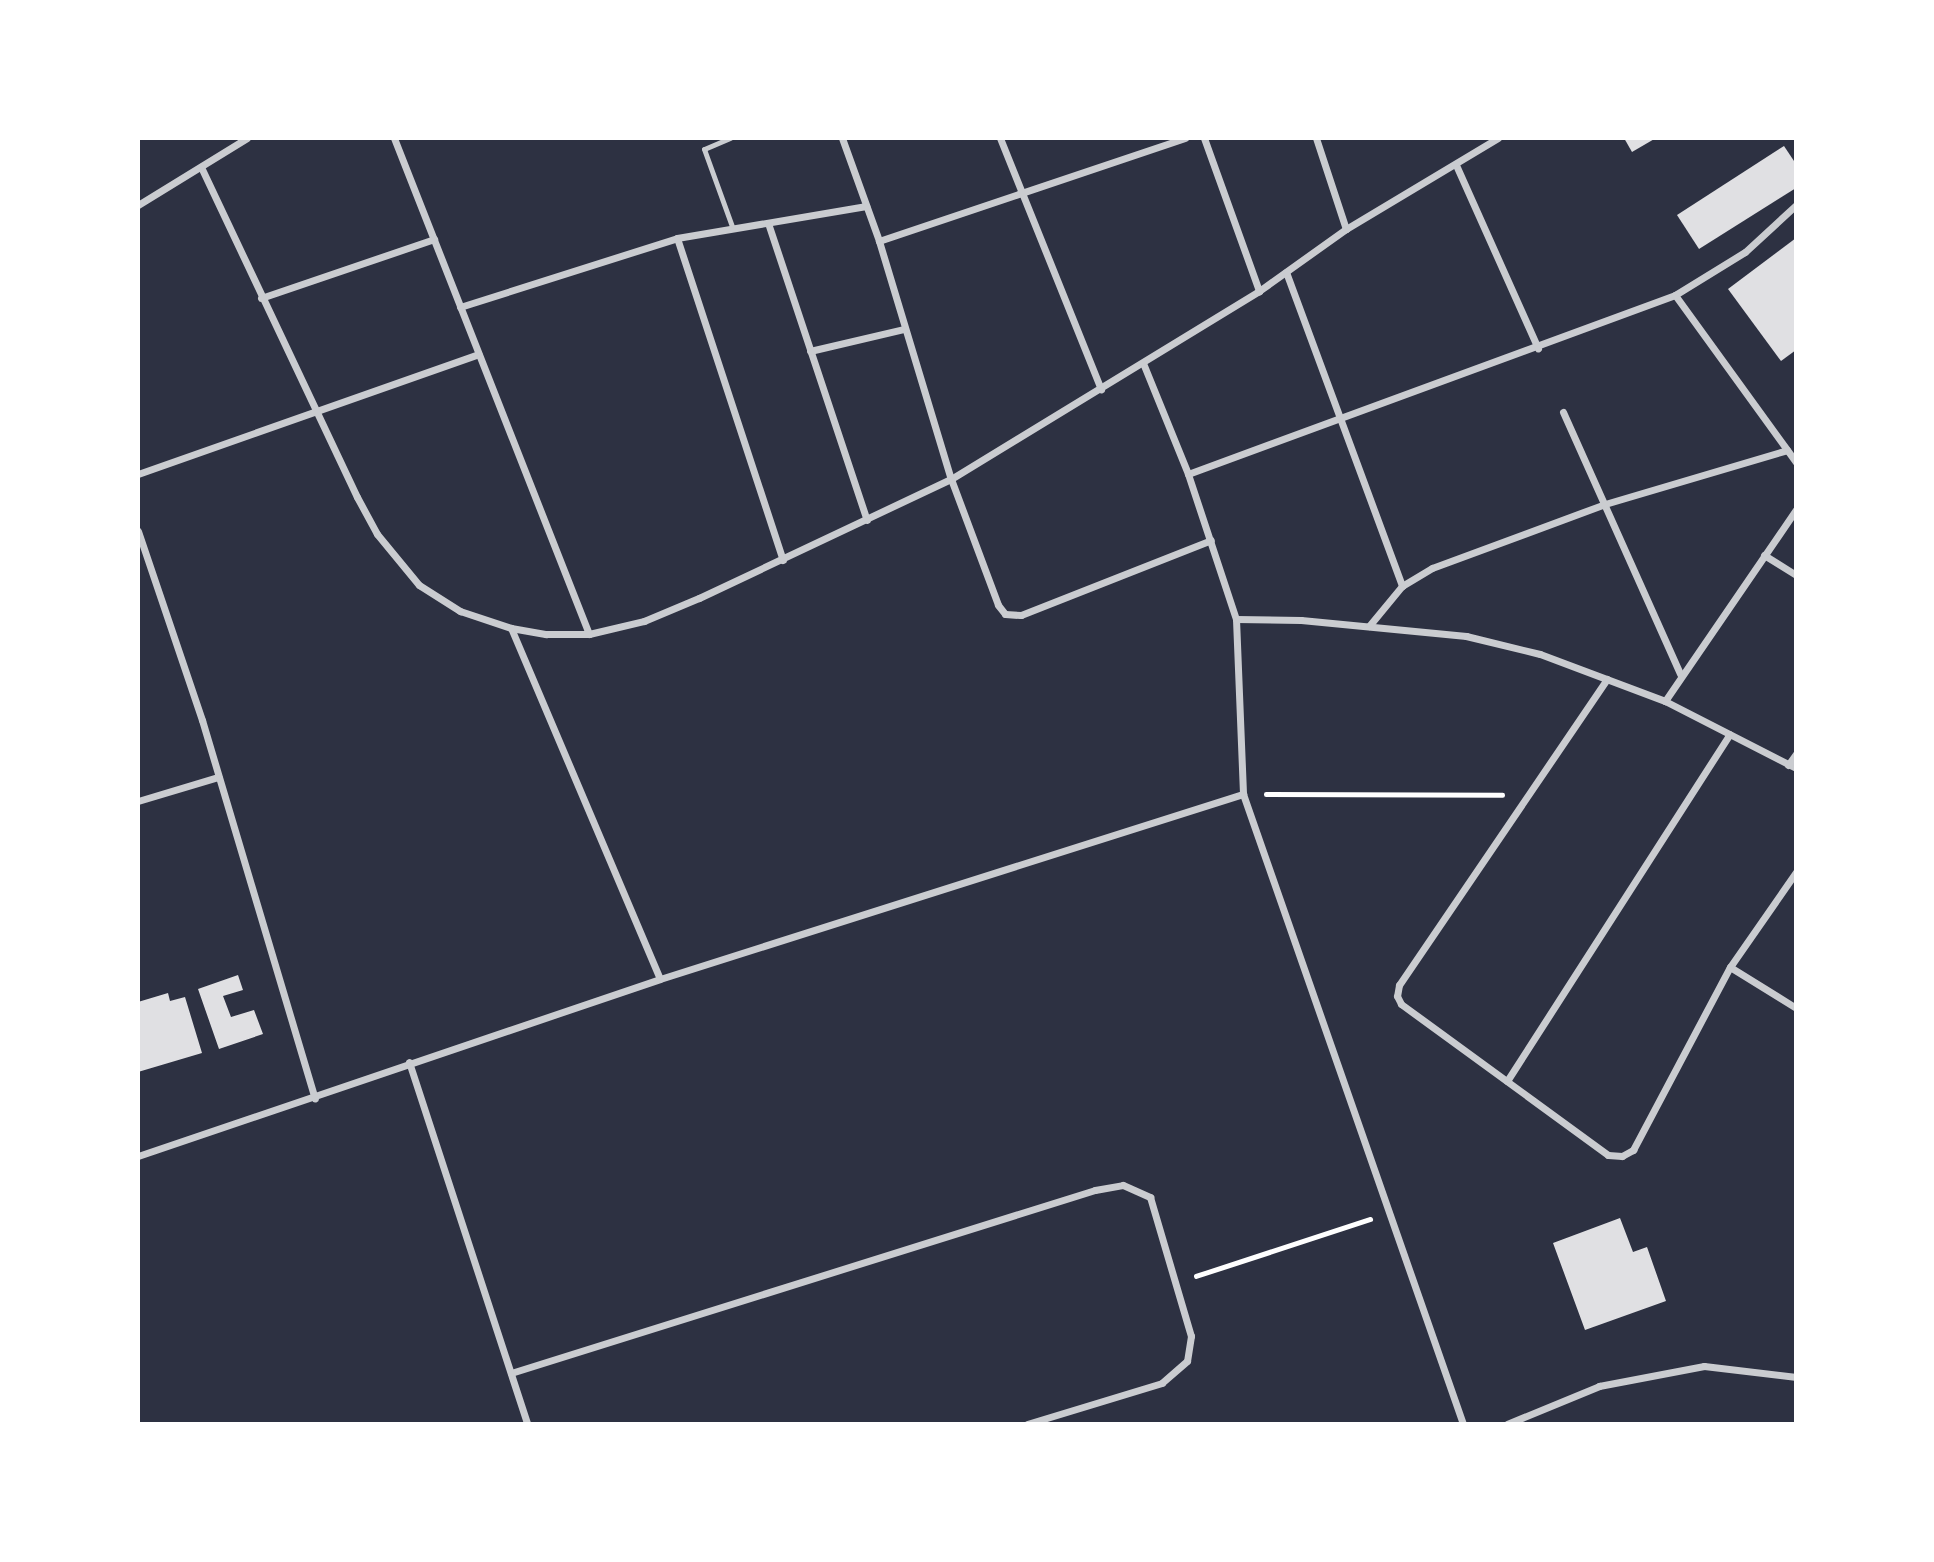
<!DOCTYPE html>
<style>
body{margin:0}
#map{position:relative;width:1934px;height:1562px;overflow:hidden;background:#2d3142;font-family:Ubuntu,sans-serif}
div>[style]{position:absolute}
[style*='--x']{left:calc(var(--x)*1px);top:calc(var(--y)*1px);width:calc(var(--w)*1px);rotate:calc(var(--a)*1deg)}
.building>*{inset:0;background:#e0e0e3}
.path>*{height:4.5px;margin:-2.25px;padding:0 2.25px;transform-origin:2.25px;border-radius:2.25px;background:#fff}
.service>*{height:5px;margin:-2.5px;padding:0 2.5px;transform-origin:2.5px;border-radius:2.5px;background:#caccd0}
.minor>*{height:7px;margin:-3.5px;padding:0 3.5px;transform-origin:3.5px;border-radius:3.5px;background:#caccd0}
span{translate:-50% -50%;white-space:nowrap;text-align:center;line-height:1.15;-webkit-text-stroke:7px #fff;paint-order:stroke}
.frame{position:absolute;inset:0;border:140px solid #fff;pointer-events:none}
</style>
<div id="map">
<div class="building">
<i style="clip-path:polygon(1624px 138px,1656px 138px,1632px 152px)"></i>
<i style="clip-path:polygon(1784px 146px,1796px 164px,1796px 188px,1699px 249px,1677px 215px)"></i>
<i style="clip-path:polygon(1796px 238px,1796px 350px,1781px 361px,1728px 289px)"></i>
<i style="clip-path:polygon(238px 975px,243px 990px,223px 996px,231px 1017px,254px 1010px,263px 1034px,219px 1049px,198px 989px)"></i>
<i style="clip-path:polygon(168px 993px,170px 1001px,185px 997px,202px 1053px,138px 1072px,138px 1002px)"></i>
<i style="clip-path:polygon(1620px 1218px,1633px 1252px,1647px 1247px,1666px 1301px,1585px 1330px,1553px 1243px)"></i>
</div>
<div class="path">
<i style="--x:1266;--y:794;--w:236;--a:0.2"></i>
<i style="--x:1196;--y:1276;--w:183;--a:-18.1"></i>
</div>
<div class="service">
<i style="--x:730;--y:138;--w:28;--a:157"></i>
<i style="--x:704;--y:149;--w:85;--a:70.1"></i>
</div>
<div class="minor">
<i style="--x:394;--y:138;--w:533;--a:68.54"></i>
<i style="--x:842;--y:138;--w:109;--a:70.2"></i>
<i style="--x:1000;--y:138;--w:271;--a:68.1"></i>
<i style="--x:1185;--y:138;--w:323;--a:161.4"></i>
<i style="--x:879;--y:241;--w:249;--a:73.2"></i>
<i style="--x:951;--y:479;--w:134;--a:69.5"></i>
<i style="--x:998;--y:605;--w:11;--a:52"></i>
<i style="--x:1005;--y:614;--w:16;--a:4"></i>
<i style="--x:1021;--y:615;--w:204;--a:-21.5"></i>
<i style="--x:1204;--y:138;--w:163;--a:70.2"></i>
<i style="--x:1316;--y:138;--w:96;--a:71.8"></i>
<i style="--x:1456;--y:165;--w:201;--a:65.9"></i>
<i style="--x:201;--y:167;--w:365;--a:64.7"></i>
<i style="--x:357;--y:497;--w:42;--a:61.6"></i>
<i style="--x:377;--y:534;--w:66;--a:50.5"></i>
<i style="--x:419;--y:585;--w:49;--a:32.4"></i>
<i style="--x:460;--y:611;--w:54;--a:18.4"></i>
<i style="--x:511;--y:628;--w:36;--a:10"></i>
<i style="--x:546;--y:634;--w:43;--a:0"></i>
<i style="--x:589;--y:634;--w:57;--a:-13.3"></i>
<i style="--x:644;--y:621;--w:60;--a:-22.7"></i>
<i style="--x:699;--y:598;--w:279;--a:-25.3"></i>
<i style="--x:951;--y:479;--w:361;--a:-31.4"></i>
<i style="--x:1259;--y:291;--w:107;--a:-35.5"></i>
<i style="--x:1346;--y:229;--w:177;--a:-30.9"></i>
<i style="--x:138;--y:205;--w:128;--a:-31.6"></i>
<i style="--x:768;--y:223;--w:313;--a:71.6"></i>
<i style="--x:677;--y:238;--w:339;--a:71.8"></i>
<i style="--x:1286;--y:272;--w:335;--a:69.7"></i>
<i style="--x:1675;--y:295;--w:206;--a:54.1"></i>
<i style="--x:261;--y:298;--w:183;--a:-18.8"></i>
<i style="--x:460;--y:307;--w:228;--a:-17.6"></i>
<i style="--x:677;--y:238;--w:192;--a:-9.6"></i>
<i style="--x:810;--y:351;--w:97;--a:-13.2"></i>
<i style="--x:1143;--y:363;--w:120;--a:67.9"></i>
<i style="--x:1188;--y:474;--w:153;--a:71.7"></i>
<i style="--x:1236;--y:619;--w:65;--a:0.9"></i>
<i style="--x:1301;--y:620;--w:166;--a:5.5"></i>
<i style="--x:1466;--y:636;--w:76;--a:13.7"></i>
<i style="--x:1540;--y:654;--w:134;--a:20.6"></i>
<i style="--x:1665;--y:701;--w:147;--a:27.1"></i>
<i style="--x:1563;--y:412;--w:287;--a:65.9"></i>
<i style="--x:138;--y:474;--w:361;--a:-19.4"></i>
<i style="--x:1188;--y:474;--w:519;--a:-20.18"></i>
<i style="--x:1675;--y:295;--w:82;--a:-31.6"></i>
<i style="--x:1745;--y:252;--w:69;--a:-42.7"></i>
<i style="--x:138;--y:531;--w:200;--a:71.3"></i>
<i style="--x:202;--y:720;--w:395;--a:73.4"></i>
<i style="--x:1764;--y:555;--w:38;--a:32"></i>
<i style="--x:1236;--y:619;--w:175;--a:87.7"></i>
<i style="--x:1243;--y:794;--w:667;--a:70.75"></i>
<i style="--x:1369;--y:626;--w:52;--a:-50.5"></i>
<i style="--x:1402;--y:586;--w:35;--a:-31"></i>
<i style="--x:1432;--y:568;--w:184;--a:-20.3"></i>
<i style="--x:1605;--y:504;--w:190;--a:-16.5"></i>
<i style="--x:511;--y:628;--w:381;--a:67"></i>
<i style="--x:1607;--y:679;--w:370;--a:124.2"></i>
<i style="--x:1399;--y:985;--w:11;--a:100"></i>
<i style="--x:1397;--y:996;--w:9;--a:63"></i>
<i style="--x:1401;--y:1004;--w:256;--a:36.1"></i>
<i style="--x:1608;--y:1155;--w:14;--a:4"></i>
<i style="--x:1622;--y:1156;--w:13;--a:-29"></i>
<i style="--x:1633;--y:1150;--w:207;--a:-62.1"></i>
<i style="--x:1730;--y:967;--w:116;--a:-55.2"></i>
<i style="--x:1665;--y:701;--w:232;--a:-55.6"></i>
<i style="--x:1788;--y:765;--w:14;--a:-54"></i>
<i style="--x:138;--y:801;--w:84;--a:-16.7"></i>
<i style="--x:1730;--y:967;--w:78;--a:31.8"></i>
<i style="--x:409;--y:1062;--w:381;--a:71.9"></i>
<i style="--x:1507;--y:1081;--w:412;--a:-57.3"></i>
<i style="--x:138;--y:1156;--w:551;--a:-18.73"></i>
<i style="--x:660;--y:979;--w:612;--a:-17.61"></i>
<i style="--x:511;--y:1373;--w:612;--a:-17.4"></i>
<i style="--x:1095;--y:1190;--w:28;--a:-10"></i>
<i style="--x:1123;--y:1185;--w:30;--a:24"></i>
<i style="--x:1150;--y:1197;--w:145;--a:73.6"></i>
<i style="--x:1191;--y:1336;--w:25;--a:99"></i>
<i style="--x:1187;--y:1361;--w:33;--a:139"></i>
<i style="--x:1162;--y:1383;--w:141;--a:163.1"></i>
<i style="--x:1507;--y:1424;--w:100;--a:-22.4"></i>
<i style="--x:1599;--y:1386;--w:107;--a:-10.8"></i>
<i style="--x:1704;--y:1366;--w:93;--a:6.8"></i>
</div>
<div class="frame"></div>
</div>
